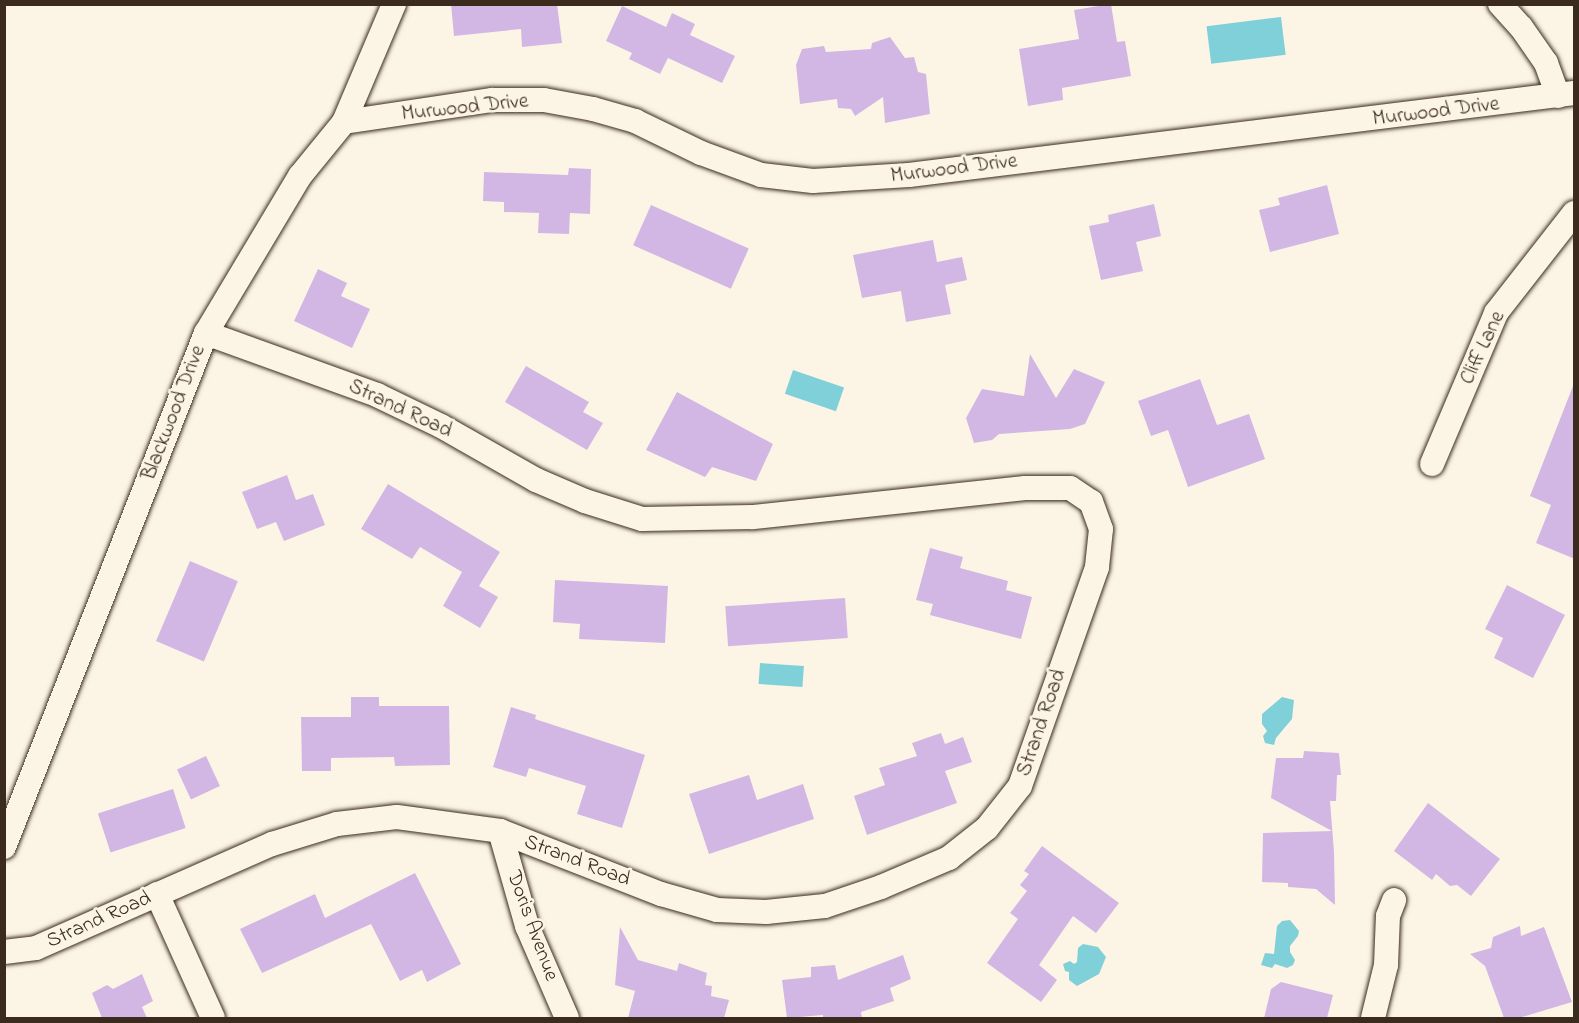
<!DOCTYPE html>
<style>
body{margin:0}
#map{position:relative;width:1579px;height:1023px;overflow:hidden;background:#fcf5e5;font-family:"Indie Flower",sans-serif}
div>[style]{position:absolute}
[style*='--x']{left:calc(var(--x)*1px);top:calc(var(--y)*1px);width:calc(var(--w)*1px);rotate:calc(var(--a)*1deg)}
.water>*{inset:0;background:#80d0d9;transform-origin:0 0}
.building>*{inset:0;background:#d2b7e5;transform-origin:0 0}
.roads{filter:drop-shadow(0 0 2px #3b2a1e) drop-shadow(0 0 2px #3b2a1e)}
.minor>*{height:24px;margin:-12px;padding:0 12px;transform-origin:12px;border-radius:12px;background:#fcf5e5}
span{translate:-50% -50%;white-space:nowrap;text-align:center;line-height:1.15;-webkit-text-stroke:5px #fcf5e5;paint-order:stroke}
.street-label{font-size:21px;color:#3b2a1e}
.frame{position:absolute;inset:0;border:6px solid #3b2a1e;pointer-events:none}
</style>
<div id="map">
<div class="water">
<i style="left:1281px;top:17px;width:38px;height:75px;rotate:83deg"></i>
<i style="left:793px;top:370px;width:54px;height:25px;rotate:19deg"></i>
<i style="left:760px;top:663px;width:44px;height:21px;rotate:4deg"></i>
<i style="clip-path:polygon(1282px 697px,1294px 700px,1292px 719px,1276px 738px,1274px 745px,1265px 743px,1263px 736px,1267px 731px,1262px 724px,1262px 714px)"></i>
<i style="clip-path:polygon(1290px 920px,1299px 931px,1298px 936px,1290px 946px,1290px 952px,1295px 960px,1293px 965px,1287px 968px,1275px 964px,1272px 968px,1261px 965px,1265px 953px,1274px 954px,1277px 926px,1282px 921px)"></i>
<i style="clip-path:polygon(1083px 944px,1098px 947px,1106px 957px,1099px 974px,1077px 986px,1069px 980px,1069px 972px,1065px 971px,1063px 964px,1070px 961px,1074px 964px,1077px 962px,1078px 948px)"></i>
</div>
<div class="building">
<i style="clip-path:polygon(451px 4px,557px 4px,562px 43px,522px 47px,521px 29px,454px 36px)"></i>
<i style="clip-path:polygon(1111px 4px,1117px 42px,1125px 41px,1131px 76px,1062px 88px,1063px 100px,1028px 106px,1019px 49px,1079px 39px,1074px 10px)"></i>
<i style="clip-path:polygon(622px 6px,666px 27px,672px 13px,695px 24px,690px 35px,735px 56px,722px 83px,668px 58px,660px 74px,629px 59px,632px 53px,606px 41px)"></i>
<i style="clip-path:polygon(890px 37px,905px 58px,914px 57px,918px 72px,926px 74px,930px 114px,885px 123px,883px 97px,855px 116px,851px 109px,838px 108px,837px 99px,800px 104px,796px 65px,802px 49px,824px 46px,826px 52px,871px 49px,872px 43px)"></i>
<i style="clip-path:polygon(569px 168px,591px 169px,590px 214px,570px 213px,569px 234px,538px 233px,539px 213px,504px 212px,504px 202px,483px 201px,484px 172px,568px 175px)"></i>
<i style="clip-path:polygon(1327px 185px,1339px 234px,1270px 252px,1259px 210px,1280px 205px,1278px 198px)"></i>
<i style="clip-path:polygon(1154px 204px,1161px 236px,1136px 242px,1143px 271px,1101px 280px,1089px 226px,1109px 222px,1108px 215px)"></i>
<i style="left:651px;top:205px;width:107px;height:44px;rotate:24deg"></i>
<i style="clip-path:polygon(933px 240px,937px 262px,962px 257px,967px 280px,945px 285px,951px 314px,906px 322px,901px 291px,862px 298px,853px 255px)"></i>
<i style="clip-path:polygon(318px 269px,347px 283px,341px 296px,370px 309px,352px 348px,294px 321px)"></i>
<i style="clip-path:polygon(1030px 354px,1056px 398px,1074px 369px,1105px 382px,1085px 424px,1070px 429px,999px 434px,992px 440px,974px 443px,966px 418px,982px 389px,1024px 396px)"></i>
<i style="clip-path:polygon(526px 366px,589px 402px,583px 412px,603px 423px,587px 450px,505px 402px)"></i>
<i style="clip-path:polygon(1200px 379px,1217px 425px,1249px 414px,1265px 459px,1188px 487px,1168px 430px,1151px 436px,1138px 401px)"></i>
<i style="clip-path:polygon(1573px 386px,1575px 387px,1575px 559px,1536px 543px,1551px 505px,1530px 496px)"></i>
<i style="clip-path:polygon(677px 392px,773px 444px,756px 481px,712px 467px,705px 477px,646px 450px)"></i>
<i style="clip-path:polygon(287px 475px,296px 500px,313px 494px,325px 525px,284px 541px,276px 522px,257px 529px,242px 492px)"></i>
<i style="clip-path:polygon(388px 484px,500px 552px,479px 586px,498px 597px,480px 628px,443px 606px,462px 572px,420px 547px,412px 559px,361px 529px)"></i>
<i style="clip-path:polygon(930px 548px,963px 557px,960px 568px,1008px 581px,1006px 590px,1032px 597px,1021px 639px,930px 615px,933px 604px,916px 600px)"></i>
<i style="left:190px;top:561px;width:52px;height:87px;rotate:23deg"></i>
<i style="clip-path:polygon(555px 580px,668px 586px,665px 643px,579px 639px,580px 624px,553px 622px)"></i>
<i style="clip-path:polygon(1507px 585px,1565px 615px,1533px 678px,1494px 658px,1503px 638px,1485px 629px)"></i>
<i style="left:845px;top:598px;width:40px;height:120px;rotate:86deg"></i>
<i style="clip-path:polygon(351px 697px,379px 697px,379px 706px,449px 706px,450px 765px,395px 766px,394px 757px,331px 758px,331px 771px,302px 771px,301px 717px,351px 717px)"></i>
<i style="clip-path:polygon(511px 707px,536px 715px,535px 719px,645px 755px,622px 828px,577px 814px,586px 786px,529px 768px,526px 777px,493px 767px)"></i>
<i style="clip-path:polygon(941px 733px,945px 744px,963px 737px,972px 762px,945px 771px,957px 803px,867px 835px,854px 796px,885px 785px,879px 768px,917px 756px,912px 743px)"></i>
<i style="clip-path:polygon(1304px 751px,1339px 753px,1341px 775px,1337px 775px,1336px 801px,1330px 801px,1334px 852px,1335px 905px,1316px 889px,1288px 887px,1288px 883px,1262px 882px,1263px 833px,1332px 831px,1271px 798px,1276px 758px,1303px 758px)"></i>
<i style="left:206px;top:756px;width:33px;height:32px;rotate:65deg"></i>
<i style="clip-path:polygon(749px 775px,757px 800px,803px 784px,814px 819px,709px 854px,689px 794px)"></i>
<i style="left:173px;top:789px;width:41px;height:79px;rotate:72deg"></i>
<i style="clip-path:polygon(1428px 803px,1500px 859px,1471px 896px,1457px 885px,1450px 886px,1436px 874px,1432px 880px,1394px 851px)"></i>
<i style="clip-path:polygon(1042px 846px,1119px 903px,1096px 933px,1073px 916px,1039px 965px,1057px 980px,1041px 1002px,987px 963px,1018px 919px,1010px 913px,1027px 891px,1020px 885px,1029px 874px,1024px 871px)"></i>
<i style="clip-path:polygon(415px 873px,461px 964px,427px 982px,422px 970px,400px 981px,371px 924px,262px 973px,240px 929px,315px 894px,325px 918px)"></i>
<i style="clip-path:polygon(1520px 926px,1521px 936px,1544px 927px,1572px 1002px,1522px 1017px,1504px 1018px,1485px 966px,1470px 954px,1491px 948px,1493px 937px)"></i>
<i style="clip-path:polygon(620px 927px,638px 960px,677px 971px,679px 963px,707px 973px,705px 985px,712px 986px,711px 996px,729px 1000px,724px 1018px,628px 1018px,635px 991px,615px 985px)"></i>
<i style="clip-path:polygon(903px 955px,911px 979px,890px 988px,894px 1001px,861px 1012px,862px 1018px,823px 1018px,823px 1015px,787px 1018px,782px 980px,811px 977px,811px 967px,835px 965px,838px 980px)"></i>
<i style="clip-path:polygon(142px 974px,153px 1001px,142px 1007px,147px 1018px,102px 1018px,92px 993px,107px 985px,113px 989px)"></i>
<i style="clip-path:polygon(1281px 982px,1333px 995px,1327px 1018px,1264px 1018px,1271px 989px)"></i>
</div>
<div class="roads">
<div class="minor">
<i style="--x:1500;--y:4;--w:31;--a:48"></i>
<i style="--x:1521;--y:27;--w:44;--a:55.2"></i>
<i style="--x:1546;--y:63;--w:35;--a:70"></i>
<i style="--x:344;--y:122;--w:150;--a:-8.5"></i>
<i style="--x:492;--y:100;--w:52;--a:0"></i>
<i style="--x:544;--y:100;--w:50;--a:10.4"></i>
<i style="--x:593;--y:109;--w:44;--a:15.9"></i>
<i style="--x:635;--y:121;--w:73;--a:25.9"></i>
<i style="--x:701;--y:153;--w:64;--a:20.1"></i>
<i style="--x:761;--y:175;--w:52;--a:6.6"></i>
<i style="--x:813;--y:181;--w:96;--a:-3.6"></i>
<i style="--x:909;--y:175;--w:670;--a:-7.03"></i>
<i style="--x:1432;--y:464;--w:164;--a:-67"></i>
<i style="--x:1496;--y:313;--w:127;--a:-52"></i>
<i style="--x:500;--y:831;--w:99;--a:74.1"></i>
<i style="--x:527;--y:926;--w:100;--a:66.5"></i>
<i style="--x:4;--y:847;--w:552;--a:-68.55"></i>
<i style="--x:206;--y:333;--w:183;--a:-59.1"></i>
<i style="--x:300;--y:176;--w:70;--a:-50.8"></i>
<i style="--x:344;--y:122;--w:128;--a:-67"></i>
<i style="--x:157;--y:894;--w:136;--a:65.7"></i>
<i style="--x:4;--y:952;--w:32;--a:-7"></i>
<i style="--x:36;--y:948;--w:258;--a:-23.8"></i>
<i style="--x:272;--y:844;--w:68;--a:-17.1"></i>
<i style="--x:337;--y:824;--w:60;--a:-6.7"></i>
<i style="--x:397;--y:817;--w:104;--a:7.7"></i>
<i style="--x:500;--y:831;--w:173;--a:21.4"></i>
<i style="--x:661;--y:894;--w:58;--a:15.9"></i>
<i style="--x:717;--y:910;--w:49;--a:2.3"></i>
<i style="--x:766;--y:912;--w:59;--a:-5.8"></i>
<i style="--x:825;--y:906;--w:59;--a:-18.7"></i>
<i style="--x:881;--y:887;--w:74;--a:-23.1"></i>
<i style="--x:949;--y:858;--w:48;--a:-38.3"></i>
<i style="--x:987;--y:828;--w:53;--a:-51.8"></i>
<i style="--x:1020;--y:786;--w:232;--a:-70.6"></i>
<i style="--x:1097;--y:567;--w:38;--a:-84"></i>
<i style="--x:1101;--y:529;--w:29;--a:-110"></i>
<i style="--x:1091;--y:502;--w:25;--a:-146"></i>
<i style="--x:1070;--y:488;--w:45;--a:180"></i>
<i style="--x:1025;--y:488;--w:275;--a:173.9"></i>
<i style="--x:752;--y:517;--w:110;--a:179"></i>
<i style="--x:642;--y:519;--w:60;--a:-162.5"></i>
<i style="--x:585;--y:501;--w:53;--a:-156.8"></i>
<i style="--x:536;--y:480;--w:109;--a:-150.4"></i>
<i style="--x:441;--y:426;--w:71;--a:-154.2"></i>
<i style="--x:377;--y:395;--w:182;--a:-160.1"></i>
<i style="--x:1373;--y:1018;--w:55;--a:-76.2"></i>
<i style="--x:1386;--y:965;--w:49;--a:-87.7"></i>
<i style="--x:1388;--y:916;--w:17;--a:-69"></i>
</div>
</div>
<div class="street-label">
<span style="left:465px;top:108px;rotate:-6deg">Murwood Drive</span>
<span style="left:1436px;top:112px;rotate:-7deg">Murwood Drive</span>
<span style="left:954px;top:169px;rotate:-7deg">Murwood Drive</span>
<span style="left:1483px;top:348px;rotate:-65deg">Cliff Lane</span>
<span style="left:400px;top:409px;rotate:25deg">Strand Road</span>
<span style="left:174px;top:413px;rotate:-69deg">Blackwood Drive</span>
<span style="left:1042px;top:723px;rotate:-71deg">Strand Road</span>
<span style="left:577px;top:861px;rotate:21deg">Strand Road</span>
<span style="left:99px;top:920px;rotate:-24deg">Strand Road</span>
<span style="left:532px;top:926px;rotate:70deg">Doris Avenue</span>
</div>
<div class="frame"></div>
</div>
